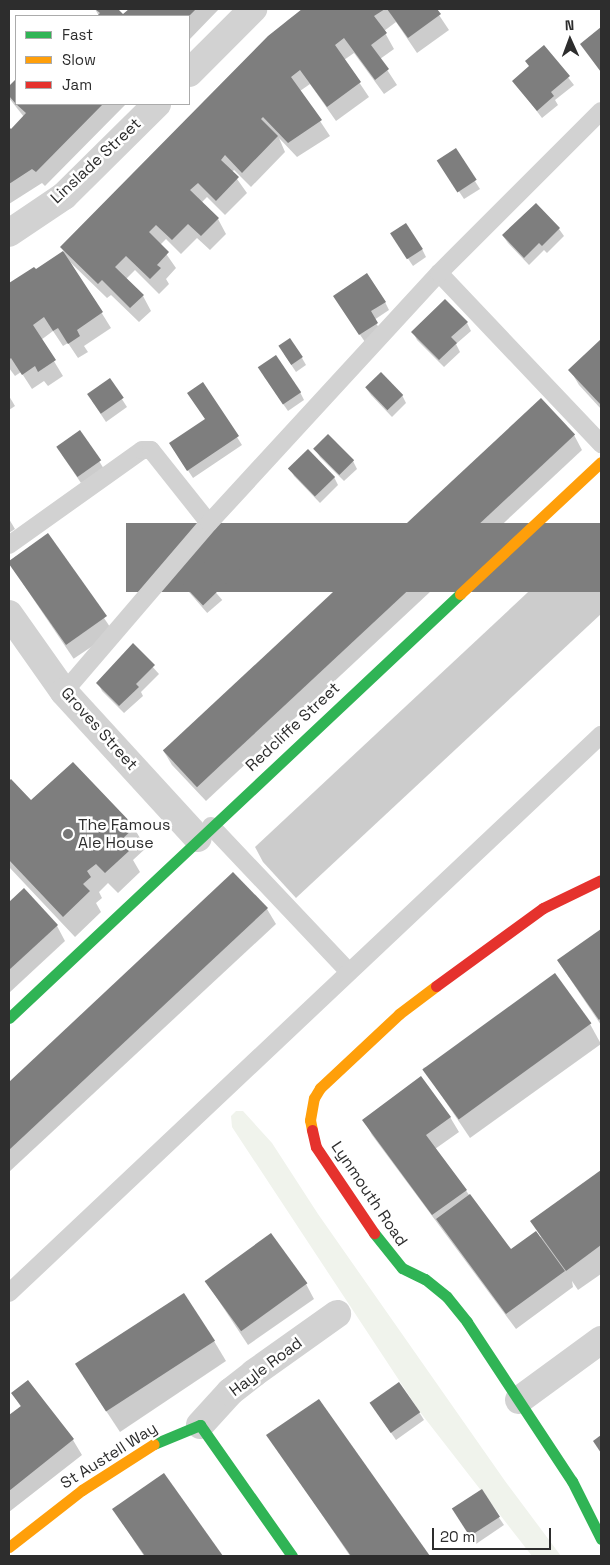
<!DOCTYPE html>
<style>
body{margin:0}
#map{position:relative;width:610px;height:1565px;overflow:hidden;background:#fff;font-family:"Space Grotesk",sans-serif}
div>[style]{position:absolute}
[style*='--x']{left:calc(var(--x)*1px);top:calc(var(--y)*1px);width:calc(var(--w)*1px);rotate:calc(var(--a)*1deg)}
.green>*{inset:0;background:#f0f3ec}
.shadow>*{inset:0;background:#0003;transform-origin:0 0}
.building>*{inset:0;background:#7e7e7e;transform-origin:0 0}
.lane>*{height:18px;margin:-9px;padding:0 9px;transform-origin:9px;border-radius:9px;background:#d2d2d2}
.street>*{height:28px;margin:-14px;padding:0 14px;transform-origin:14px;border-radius:14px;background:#d2d2d2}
.fast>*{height:11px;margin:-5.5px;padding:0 5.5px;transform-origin:5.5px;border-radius:5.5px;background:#30b455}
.slow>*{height:11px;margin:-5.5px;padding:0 5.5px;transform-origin:5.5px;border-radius:5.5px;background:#ff9f0a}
.jam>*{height:11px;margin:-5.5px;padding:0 5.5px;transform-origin:5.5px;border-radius:5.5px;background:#e5322d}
.dots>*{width:14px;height:14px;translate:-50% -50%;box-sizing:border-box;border:2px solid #fff;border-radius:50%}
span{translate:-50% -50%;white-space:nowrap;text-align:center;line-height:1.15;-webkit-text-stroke:5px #fff;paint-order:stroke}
.street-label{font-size:16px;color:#2d2d2d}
.poi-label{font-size:16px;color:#2d2d2d}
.left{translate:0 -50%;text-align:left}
.frame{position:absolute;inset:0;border:10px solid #2d2d2d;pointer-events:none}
.legend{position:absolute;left:15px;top:15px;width:175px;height:90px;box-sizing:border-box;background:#fff;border:1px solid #ababab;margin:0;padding:6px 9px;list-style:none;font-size:15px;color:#2d2d2d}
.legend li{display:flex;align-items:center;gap:10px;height:25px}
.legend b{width:25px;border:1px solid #ababab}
.north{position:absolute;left:545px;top:15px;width:50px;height:50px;-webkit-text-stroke:4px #fff;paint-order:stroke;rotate:358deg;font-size:14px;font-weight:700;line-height:20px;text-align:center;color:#2d2d2d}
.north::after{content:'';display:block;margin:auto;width:18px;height:22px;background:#2d2d2d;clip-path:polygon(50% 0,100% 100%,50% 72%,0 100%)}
.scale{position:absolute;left:432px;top:1528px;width:119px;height:22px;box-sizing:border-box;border:2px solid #2d2d2d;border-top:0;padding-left:6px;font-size:15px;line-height:18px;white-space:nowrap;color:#2d2d2d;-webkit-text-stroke:4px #fff;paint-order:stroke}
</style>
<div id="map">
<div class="green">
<i style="clip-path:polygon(236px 1111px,243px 1111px,272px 1143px,318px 1214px,505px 1481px,561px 1556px,532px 1556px,420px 1412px,232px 1127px,231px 1116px)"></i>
</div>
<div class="shadow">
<i style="clip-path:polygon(95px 9px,116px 9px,123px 16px,130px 9px,219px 9px,189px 40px,189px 16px,99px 16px)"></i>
<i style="clip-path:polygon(304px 9px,435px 9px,449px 30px,417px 53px,396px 22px,384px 31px,394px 49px,380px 59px,397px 85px,384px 94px,354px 53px,344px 60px,369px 97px,336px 121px,310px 84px,300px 91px,330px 136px,297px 157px,279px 138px,285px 152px,251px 187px,234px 170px,232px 172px,247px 193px,225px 215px,207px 197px,201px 203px,218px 219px,226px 234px,210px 250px,197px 238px,181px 254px,166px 239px,160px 245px,176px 268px,166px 279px,169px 284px,159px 294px,135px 270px,126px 279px,143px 296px,151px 311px,139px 322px,111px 295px,107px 298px,70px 262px,111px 328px,84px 346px,88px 352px,78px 358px,68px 343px,63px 346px,53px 331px,41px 340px,63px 376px,48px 386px,44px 381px,32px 389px,21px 372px,15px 376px,9px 368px,9px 285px,34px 269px,36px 271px,64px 252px,62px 248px,288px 20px)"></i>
<i style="clip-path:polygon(601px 29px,601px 72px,581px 44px)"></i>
<i style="clip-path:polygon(544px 47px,574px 85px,555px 100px,558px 105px,542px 118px,514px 81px,530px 68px)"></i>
<i style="clip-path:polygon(16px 81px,16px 104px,126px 104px,45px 186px,42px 183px,9px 204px,9px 129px,11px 131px,24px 117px,9px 98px,9px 88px)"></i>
<i style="clip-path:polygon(455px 150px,480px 189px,464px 199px,444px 169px)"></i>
<i style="clip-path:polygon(559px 229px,564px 236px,547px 253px,544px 250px,529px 265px,508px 243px,503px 236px)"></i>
<i style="clip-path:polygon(396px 241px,422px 249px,426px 257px,413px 266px)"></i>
<i style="clip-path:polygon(385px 302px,389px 310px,374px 320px,381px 331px,365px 342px,339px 304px)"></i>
<i style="clip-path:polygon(467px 323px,471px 331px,456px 344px,460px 352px,444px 367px,417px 340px,413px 332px)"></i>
<i style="clip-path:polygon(601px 341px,601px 409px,579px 385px,570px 370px)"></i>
<i style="clip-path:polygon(284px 354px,302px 358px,306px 365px,296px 372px)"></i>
<i style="clip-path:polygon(263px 375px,300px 392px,304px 400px,288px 411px)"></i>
<i style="clip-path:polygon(109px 379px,127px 407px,106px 422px,92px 401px)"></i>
<i style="clip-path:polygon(203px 384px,242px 445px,193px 478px,175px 451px,206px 420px)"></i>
<i style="clip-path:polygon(366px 388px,402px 395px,406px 403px,392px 417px,371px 395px)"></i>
<i style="clip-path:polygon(9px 396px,15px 406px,9px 410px)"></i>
<i style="clip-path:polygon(574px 435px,582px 450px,206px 801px,172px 765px,163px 750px)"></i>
<i style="clip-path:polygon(315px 449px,353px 461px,357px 469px,344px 481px,320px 457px)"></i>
<i style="clip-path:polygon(62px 455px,99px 461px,104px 469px,81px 483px)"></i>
<i style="clip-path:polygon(290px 468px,334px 477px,338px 485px,320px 503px,294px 476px)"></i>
<i style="clip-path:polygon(9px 519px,15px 529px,9px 533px)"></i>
<i style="clip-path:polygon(601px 524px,601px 614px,296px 898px,263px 862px,255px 847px)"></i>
<i style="left:48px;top:535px;width:117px;height:48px;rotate:56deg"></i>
<i style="clip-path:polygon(219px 550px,244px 578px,231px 591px,211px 571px,206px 563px)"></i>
<i style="left:198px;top:572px;width:37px;height:20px;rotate:49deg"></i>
<i style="clip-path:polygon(133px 645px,159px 674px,141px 692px,143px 696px,124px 713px,102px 691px,98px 683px)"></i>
<i style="clip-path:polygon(11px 781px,31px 802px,134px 828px,146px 848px,133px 860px,140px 872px,118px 893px,108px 883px,99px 892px,102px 898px,96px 903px,101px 912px,75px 937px,9px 867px,9px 783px)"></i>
<i style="clip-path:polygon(233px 874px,267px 909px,276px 924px,9px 1172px,9px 1083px)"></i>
<i style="clip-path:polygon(24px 890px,57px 926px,65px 941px,9px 993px,9px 904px)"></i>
<i style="clip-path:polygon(601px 931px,601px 1025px,558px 961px)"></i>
<i style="clip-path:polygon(590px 1024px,601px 1044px,470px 1138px,423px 1068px)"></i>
<i style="clip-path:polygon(450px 1117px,459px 1132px,435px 1149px,511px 1251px,541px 1237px,531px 1221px,601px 1171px,601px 1274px,578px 1290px,572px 1281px,573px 1287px,516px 1329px,372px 1135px,364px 1120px)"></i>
<i style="clip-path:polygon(205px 1280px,306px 1284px,314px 1299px,248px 1345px)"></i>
<i style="clip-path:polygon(214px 1341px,226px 1361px,120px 1432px,89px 1385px)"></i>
<i style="clip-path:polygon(12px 1393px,73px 1440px,82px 1455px,9px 1512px,9px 1416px,21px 1407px)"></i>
<i style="clip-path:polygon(319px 1400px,428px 1556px,350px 1556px,268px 1435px)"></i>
<i style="clip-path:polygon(376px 1411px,419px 1412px,424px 1420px,396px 1440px)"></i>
<i style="clip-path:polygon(164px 1475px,221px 1556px,144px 1556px,114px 1510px)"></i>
<i style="clip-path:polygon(481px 1491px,504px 1525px,476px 1544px,458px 1517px)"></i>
</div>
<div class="building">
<i style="clip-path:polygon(95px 9px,118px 9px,123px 14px,129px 9px,196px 9px,189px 16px,97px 16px,100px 13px)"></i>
<i style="clip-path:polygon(302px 9px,385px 9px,374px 16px,387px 33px,371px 45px,389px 69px,375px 80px,344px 38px,335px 45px,361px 82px,327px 107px,300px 70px,291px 77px,322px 120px,288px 143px,263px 117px,261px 119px,278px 136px,242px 173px,225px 155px,221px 160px,239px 177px,216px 201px,198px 183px,190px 190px,219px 218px,201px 236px,188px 224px,172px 240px,156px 225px,149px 232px,169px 252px,157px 265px,161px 268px,150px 279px,126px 256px,115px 267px,144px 295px,130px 308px,102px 280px,98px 284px,60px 247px,268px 36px)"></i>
<i style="clip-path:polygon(387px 9px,437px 9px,441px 14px,408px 38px)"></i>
<i style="clip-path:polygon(601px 27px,601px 72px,580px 44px)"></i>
<i style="clip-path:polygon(544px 45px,570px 76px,551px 92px,554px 96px,537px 111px,512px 81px,529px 66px,525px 61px)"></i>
<i style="clip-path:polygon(16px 79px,16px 104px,9px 96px,9px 86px)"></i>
<i style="clip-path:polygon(16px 104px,103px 104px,36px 172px,32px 169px,9px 184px,9px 127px,11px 129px,26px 113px)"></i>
<i style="left:456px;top:148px;width:38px;height:23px;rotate:57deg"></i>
<i style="clip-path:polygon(536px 203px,560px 228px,542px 246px,539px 243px,524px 258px,502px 235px)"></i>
<i style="left:406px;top:223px;width:31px;height:19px;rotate:57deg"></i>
<i style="clip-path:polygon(63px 251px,103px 312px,77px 330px,80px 336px,68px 344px,58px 328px,53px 331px,44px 317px,33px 325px,56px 360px,38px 372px,35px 366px,22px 375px,11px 358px,9px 360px,9px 283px,34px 267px,36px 269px)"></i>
<i style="clip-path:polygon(367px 273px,386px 302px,371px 311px,378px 323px,359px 335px,333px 296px)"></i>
<i style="clip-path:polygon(445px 299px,468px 322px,451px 337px,457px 343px,439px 360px,411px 332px)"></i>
<i style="left:290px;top:338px;width:23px;height:14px;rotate:56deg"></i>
<i style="clip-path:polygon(601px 339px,601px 405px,568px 370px)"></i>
<i style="left:276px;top:355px;width:45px;height:22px;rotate:56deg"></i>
<i style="left:381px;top:372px;width:32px;height:22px;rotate:46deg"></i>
<i style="left:110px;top:378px;width:24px;height:28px;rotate:55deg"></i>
<i style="clip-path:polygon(203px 382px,239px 436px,187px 471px,169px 443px,205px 419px,187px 393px)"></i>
<i style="left:541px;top:398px;width:50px;height:517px;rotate:47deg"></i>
<i style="left:80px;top:430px;width:37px;height:29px;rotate:55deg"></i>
<i style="left:328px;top:434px;width:37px;height:21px;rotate:45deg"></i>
<i style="left:308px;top:449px;width:39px;height:28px;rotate:46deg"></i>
<i style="left:601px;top:523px;width:69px;height:475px;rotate:90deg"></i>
<i style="clip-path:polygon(48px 533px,107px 616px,66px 645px,9px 564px,9px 561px)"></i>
<i style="left:219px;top:548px;width:30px;height:21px;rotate:45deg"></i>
<i style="left:198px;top:570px;width:29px;height:21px;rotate:46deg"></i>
<i style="clip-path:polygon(133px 643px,155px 665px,136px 684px,139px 687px,119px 706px,96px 683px)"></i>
<i style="clip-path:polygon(73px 762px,135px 827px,120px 841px,129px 851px,105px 873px,96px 864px,87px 871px,91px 877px,83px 884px,90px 891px,63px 917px,9px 860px,9px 781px,11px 779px,31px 800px)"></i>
<i style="clip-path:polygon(233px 872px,268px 908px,9px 1150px,9px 1082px)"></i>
<i style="clip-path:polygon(24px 888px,58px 925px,9px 970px,9px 902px)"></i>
<i style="clip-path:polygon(601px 929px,601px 1018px,599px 1020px,557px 960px)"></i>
<i style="left:555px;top:973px;width:62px;height:164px;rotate:54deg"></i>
<i style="clip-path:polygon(421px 1076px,451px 1117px,426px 1135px,467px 1190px,432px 1215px,362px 1120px)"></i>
<i style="clip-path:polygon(601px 1170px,601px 1245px,566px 1271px,530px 1221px)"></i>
<i style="clip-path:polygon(470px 1194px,511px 1249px,536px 1231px,565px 1271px,506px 1314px,436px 1219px)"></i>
<i style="left:271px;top:1233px;width:62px;height:82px;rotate:54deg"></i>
<i style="left:184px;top:1293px;width:57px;height:130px;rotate:57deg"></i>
<i style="clip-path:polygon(28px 1380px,74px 1439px,9px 1491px,9px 1415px,21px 1406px,11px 1393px)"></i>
<i style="left:399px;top:1382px;width:37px;height:36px;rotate:55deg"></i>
<i style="clip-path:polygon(319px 1399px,430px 1556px,351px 1556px,266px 1435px)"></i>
<i style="clip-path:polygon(601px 1435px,601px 1453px,593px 1441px)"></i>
<i style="clip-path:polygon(164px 1473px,223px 1556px,145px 1556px,112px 1509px)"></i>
<i style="left:482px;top:1489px;width:33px;height:36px;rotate:57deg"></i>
</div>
<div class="lane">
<i style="--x:439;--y:273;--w:236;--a:46.5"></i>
<i style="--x:9;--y:545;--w:163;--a:-35.5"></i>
<i style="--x:142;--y:450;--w:9;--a:0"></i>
<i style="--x:151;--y:450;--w:93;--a:51.5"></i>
<i style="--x:64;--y:692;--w:223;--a:-49.4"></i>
<i style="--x:209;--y:523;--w:340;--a:-47.4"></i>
<i style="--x:439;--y:273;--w:229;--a:-45"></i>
<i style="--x:211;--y:826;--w:201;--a:46.6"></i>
<i style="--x:9;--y:1293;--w:814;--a:-43.31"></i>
</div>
<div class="street">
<i style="--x:189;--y:73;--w:91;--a:-45"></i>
<i style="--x:9;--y:233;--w:66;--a:-33.9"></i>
<i style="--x:64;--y:196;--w:131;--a:-44.7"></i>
<i style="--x:9;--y:614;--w:95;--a:54.8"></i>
<i style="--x:64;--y:692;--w:198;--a:47.5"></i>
<i style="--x:519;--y:1400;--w:102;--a:-36.2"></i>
<i style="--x:200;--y:1425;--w:45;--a:-47.7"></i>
<i style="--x:230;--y:1392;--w:31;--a:-38"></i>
<i style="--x:254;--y:1373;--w:102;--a:-35.4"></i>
</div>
<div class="fast">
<i style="--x:9;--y:1018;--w:619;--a:-43.23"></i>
<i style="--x:374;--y:1233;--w:45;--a:51.3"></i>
<i style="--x:402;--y:1268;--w:25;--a:26"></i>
<i style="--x:425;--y:1279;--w:28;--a:39"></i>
<i style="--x:447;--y:1297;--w:32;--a:51"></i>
<i style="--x:467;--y:1322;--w:191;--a:56.6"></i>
<i style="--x:572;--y:1481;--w:65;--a:63.4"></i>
<i style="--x:154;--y:1444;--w:50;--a:-22.4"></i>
<i style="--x:200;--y:1425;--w:160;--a:54.9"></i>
</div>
<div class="slow">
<i style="--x:460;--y:594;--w:193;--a:-43.1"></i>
<i style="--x:312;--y:1130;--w:10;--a:-101"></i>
<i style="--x:310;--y:1120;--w:22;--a:-80"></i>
<i style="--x:314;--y:1098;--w:12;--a:-59"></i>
<i style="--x:320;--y:1088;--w:108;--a:-43.1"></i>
<i style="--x:399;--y:1014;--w:46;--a:-37.1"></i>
<i style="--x:9;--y:1547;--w:93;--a:-38"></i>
<i style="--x:82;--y:1490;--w:85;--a:-32.6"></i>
</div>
<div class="jam">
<i style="--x:436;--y:986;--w:132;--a:-36.1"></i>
<i style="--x:543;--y:908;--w:64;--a:-25.8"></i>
<i style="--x:312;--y:1130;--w:17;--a:77"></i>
<i style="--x:316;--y:1147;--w:104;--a:56"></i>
</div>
<div class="dots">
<i style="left:68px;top:834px;background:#767676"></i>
</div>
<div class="street-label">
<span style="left:96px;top:161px;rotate:-43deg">Linslade Street</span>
<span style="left:293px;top:727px;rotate:-43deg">Redcliffe Street</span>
<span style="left:99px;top:729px;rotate:48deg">Groves Street</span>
<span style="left:369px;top:1194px;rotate:56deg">Lynmouth Road</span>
<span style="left:266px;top:1367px;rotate:-37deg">Hayle Road</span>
<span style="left:109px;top:1456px;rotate:-32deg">St Austell Way</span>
</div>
<div class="poi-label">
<span class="left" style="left:78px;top:834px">The Famous<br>Ale House</span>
</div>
<div class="frame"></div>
<ul class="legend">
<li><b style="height:6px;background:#30b455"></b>Fast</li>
<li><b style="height:6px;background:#ff9f0a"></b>Slow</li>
<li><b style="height:6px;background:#e5322d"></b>Jam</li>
</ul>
<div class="north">N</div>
<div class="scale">20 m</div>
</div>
